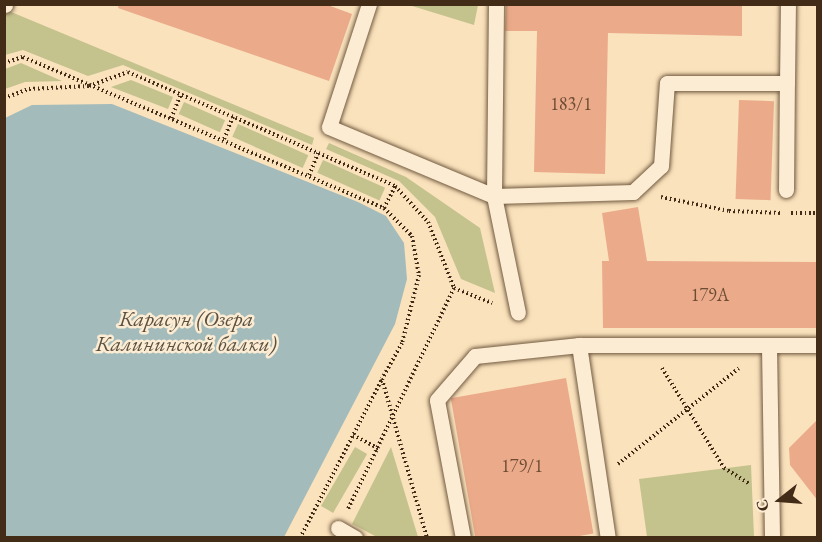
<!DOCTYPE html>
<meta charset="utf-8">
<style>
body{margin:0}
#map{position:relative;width:822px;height:542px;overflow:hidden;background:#fae2bc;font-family:"EB Garamond",serif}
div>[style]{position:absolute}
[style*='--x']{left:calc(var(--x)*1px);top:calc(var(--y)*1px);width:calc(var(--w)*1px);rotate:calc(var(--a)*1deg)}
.green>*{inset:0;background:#c4c28d;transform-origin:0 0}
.water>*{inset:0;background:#a3bbbb}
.building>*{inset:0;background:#ebab8a;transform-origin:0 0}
.path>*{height:4px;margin-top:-2px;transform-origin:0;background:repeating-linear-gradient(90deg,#432c17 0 1.5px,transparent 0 4.5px)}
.roads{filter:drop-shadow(0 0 2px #715a40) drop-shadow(0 0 2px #715a40)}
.lane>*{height:15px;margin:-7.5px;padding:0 7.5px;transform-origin:7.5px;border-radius:7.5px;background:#fcecd3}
span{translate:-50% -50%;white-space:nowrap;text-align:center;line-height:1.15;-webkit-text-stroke:5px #fcecd3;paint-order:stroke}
.number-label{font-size:18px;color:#6d4c34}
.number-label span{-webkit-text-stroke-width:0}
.water-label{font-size:22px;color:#5b5040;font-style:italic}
.frame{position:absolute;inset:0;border:6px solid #432c17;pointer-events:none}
.north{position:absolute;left:750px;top:470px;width:60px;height:60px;-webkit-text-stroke:4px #fcecd3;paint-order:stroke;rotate:253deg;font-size:16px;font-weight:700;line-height:24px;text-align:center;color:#432c17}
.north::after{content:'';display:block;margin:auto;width:21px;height:27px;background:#432c17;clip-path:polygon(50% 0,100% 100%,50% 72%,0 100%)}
</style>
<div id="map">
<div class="green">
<i style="clip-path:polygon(409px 5px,478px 5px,474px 25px)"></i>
<i style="clip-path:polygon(4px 9px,314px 138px,312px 145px,123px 65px,88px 76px,23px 50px,5px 55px)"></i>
<i style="clip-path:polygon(21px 63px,62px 81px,25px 82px,5px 89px,5px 69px)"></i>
<i style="clip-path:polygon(131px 80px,173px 97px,168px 109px,111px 87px)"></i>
<i style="left:184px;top:102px;width:45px;height:13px;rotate:24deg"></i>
<i style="left:238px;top:124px;width:77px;height:14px;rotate:24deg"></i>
<i style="clip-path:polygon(329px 143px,406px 177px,480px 228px,495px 293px,461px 279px,435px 217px,399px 181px,326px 149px)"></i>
<i style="left:323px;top:160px;width:68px;height:14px;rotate:24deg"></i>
<i style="left:355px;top:447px;width:14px;height:68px;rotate:30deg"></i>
<i style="clip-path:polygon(391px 447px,418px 537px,377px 537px,352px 524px)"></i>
<i style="clip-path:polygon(751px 465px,754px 537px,647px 537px,639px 479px)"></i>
</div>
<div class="water">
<i style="clip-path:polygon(112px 104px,358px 202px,386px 216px,404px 243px,407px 279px,395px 324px,284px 537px,5px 537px,5px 118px,32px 105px)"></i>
</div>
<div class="building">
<i style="clip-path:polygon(119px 4px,325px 4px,352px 14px,329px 81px,118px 8px)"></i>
<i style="clip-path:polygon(506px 4px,742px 4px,742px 36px,608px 33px,605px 174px,534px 172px,537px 31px,505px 31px)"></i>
<i style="left:739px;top:100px;width:35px;height:99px;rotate:2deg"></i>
<i style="clip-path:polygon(638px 207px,647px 261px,818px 262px,818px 328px,603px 328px,602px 261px,609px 261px,602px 213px)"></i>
<i style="left:566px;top:378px;width:158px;height:117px;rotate:80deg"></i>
<i style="clip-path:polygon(818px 419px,818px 501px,790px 465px,789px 448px)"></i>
</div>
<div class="path">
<i style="--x:4;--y:63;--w:20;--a:-18"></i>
<i style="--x:23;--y:57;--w:391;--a:22.7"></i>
<i style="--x:384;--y:208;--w:40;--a:45"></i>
<i style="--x:412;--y:236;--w:40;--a:80"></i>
<i style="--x:419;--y:275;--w:70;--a:104"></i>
<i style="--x:402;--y:343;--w:41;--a:119.1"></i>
<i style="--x:4;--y:98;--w:27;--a:-20"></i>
<i style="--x:29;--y:89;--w:60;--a:-2.9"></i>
<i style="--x:89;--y:86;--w:41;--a:-19.7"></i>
<i style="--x:128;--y:72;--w:290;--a:23.1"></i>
<i style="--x:395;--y:186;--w:49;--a:47.5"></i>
<i style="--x:428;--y:222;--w:71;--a:68.5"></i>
<i style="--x:454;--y:288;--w:245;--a:115.6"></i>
<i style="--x:171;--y:118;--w:25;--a:-67"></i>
<i style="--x:224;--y:139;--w:24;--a:-68"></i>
<i style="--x:309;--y:175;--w:26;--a:-67"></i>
<i style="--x:661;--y:197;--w:69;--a:11.6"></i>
<i style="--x:729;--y:211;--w:52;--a:2.2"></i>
<i style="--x:384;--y:208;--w:25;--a:-63"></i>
<i style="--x:791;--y:213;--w:27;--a:0"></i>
<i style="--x:454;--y:288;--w:41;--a:21.5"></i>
<i style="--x:662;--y:368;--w:118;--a:58.2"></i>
<i style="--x:724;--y:468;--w:31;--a:32"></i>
<i style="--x:353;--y:435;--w:30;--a:28"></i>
<i style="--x:618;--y:464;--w:154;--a:-38.4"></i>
<i style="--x:300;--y:538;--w:179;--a:-62.7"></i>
<i style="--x:382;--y:379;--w:165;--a:74.2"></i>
</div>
<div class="roads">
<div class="lane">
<i style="--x:369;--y:4;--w:129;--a:108"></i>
<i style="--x:329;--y:127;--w:179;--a:22.7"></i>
<i style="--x:494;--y:196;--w:119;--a:78.4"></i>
<i style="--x:496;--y:4;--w:192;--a:90.6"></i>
<i style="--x:494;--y:196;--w:139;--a:-1.6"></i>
<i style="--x:633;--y:192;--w:38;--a:-43"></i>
<i style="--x:661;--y:166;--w:83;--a:-85.9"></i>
<i style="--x:667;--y:83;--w:120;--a:0"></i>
<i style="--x:787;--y:83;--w:79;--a:-89.3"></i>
<i style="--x:5;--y:5;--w:1;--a:-90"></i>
<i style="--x:786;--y:190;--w:107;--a:-89.5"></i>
<i style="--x:579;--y:345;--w:195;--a:81.5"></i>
<i style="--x:769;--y:346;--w:192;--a:89.1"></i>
<i style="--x:338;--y:528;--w:20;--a:30"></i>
<i style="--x:463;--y:538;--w:140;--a:-100.7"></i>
<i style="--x:437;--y:400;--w:58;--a:-49.2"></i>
<i style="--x:475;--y:356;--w:105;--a:-6"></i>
<i style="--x:579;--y:345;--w:239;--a:0"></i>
</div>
</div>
<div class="number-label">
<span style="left:571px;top:104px">183/1</span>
<span style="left:710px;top:295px">179А</span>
<span style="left:522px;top:466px">179/1</span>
</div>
<div class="water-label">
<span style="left:186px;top:331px">Карасун (Озера<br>Калининской балки)</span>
</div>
<div class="frame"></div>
<div class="north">С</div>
</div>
